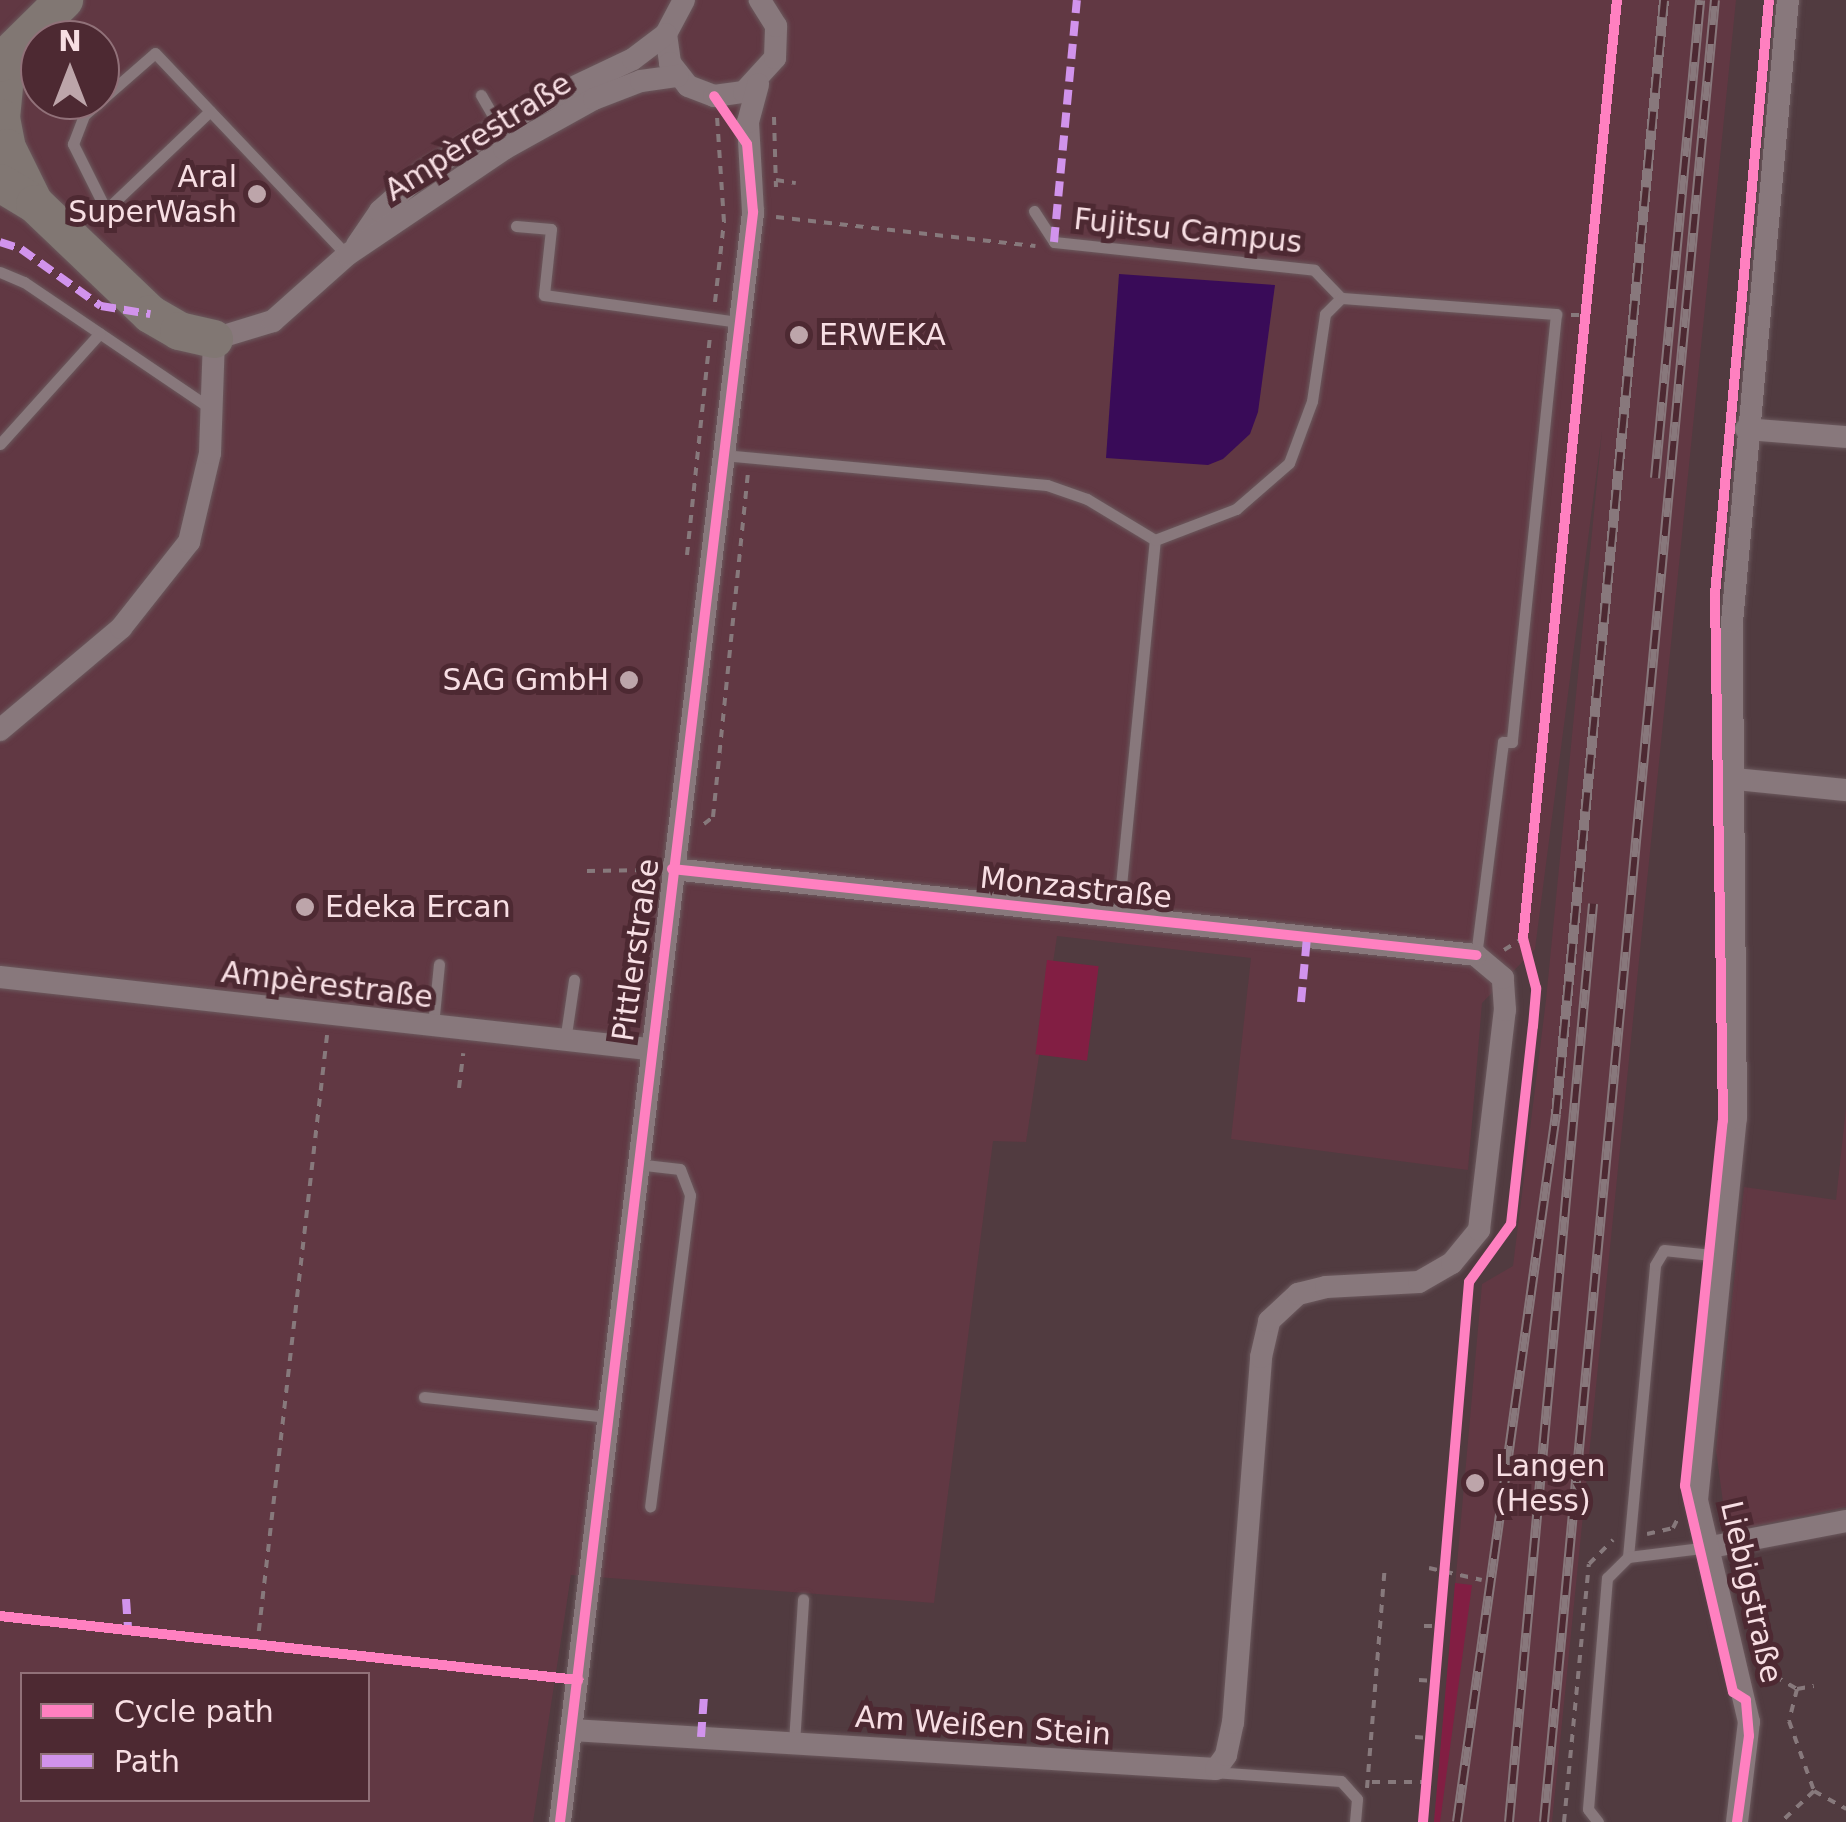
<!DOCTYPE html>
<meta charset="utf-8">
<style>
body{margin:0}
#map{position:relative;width:1846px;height:1822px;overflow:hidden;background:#513b40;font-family:"DejaVu Sans",sans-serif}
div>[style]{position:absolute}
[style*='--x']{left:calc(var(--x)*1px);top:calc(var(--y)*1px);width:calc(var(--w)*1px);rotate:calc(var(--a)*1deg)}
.built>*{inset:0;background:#613843}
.green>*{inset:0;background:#821e43;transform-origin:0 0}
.water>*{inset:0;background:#390b58}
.path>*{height:4px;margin-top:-2px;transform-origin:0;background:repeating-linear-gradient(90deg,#87797c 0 8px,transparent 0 16px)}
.roads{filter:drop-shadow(0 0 2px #6b595d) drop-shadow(0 0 2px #6b595d)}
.service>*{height:11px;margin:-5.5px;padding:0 5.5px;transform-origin:5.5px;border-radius:5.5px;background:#88787c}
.minor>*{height:22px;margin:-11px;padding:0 11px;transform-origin:11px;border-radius:11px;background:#88787c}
.primary>*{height:38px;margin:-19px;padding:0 19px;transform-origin:19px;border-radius:19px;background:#817773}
.rail>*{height:10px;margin-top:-5px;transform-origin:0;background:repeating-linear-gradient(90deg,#4d2932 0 19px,#88787c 0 38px);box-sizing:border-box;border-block:2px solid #88787c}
.quiet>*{height:8px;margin-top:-4px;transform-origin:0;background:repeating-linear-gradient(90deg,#d193ec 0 15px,transparent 0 23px)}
.cycleway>*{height:10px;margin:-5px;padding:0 5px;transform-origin:5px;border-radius:5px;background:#ff80c0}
.dots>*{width:28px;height:28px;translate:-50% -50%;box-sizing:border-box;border:5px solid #4d2932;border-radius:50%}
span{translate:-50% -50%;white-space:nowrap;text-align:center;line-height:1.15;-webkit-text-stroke:10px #4d2932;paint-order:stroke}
.street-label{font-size:30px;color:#f7dee3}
.poi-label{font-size:30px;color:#f7dee3}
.right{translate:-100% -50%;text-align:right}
.left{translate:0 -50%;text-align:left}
.legend{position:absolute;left:20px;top:1672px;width:350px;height:130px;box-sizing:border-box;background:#4d2932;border:2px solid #917179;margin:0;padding:12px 18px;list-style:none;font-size:30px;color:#f7dee3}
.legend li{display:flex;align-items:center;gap:20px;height:50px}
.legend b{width:50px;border:2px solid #917179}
.north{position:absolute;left:20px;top:20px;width:100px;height:100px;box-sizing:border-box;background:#4d2932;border:2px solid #917179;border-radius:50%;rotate:0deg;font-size:28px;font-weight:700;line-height:40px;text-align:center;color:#f7dee3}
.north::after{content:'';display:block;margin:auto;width:35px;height:45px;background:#bda5aa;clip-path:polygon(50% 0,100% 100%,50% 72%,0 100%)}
</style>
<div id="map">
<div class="built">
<i style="clip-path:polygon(evenodd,0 0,1736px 0,1552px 1822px,1434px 1822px,1482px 1284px,1513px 1266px,1546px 1000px,1602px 431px,1535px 949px,1482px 1003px,1468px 1170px,1231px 1139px,1251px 958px,1057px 936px,1026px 1142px,993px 1141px,934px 1603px,571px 1575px,533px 1822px,0 1822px,0 1615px,151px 1632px,0 1612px,0 0,40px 40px,100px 40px,100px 100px,40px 100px,40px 40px,0 0,22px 1674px,368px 1674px,368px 1800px,22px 1800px,22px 1674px)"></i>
<i style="clip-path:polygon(1846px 1108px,1846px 1507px,1727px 1532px,1716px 1450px,1744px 1187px,1836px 1200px)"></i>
</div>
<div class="green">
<i style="left:1047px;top:960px;width:52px;height:95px;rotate:7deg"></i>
<i style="clip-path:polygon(1455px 1583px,1472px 1585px,1440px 1822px,1434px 1822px)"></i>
</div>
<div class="water">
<i style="clip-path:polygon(1119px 274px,1275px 285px,1258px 412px,1250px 434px,1223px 459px,1208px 465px,1106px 458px)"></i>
</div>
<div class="path">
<i style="--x:774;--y:117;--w:70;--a:88.4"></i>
<i style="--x:776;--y:180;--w:20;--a:9"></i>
<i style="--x:776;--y:217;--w:261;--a:6.4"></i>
<i style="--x:715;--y:302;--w:81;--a:-83.6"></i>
<i style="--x:724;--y:222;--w:105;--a:-93.8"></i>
<i style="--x:1571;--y:315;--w:15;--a:0"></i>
<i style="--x:687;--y:555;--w:220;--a:-84"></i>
<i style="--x:704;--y:824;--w:11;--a:-38"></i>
<i style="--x:713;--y:817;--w:344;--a:-84.2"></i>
<i style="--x:587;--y:871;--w:63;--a:-0.9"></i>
<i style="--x:1504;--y:950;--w:22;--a:-32"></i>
<i style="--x:614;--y:1022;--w:14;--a:-25"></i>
<i style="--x:627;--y:1016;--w:19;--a:-72"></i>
<i style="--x:633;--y:998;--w:97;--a:-82.3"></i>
<i style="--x:459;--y:1088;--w:35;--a:-83"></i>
<i style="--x:1647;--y:1534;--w:27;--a:-13"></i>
<i style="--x:1673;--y:1528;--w:9;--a:-63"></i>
<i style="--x:1429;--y:1568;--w:54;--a:12.8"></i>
<i style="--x:1424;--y:1626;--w:15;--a:0"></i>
<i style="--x:257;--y:1647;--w:616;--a:-83.47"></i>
<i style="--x:1761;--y:1668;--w:42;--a:30.3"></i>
<i style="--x:1797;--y:1689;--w:33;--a:104"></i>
<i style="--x:1789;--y:1721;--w:74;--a:70.3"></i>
<i style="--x:1814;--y:1791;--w:45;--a:136.8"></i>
<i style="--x:1419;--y:1680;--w:16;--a:4"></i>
<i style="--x:1797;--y:1689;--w:17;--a:-10"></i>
<i style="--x:1415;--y:1737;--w:14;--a:4"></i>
<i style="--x:1372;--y:1782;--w:54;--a:0"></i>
<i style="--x:1367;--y:1788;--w:223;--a:-85.4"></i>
<i style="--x:1814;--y:1791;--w:37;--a:29"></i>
<i style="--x:1564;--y:1822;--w:259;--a:-84.5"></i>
<i style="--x:1589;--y:1564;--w:34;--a:-45"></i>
</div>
<div class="roads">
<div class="service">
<i style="--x:481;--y:95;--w:34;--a:60"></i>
<i style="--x:210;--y:111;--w:144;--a:136.4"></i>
<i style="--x:106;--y:210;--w:74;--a:-116.6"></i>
<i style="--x:73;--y:144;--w:31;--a:-69"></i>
<i style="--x:84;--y:115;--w:94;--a:-41.1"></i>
<i style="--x:155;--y:53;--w:279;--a:46.5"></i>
<i style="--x:1034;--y:211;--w:37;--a:57"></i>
<i style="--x:1054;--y:242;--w:262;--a:6.1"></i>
<i style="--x:1314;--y:270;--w:39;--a:46"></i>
<i style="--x:516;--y:226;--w:35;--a:5"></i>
<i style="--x:551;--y:229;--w:66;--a:96.1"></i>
<i style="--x:544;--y:295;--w:197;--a:7.9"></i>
<i style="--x:0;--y:272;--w:26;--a:23"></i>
<i style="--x:24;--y:282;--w:225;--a:34.1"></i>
<i style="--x:0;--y:444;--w:149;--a:-48"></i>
<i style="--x:723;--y:455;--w:325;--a:5.3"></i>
<i style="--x:1047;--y:485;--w:42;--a:19.3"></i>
<i style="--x:1087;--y:499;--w:79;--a:31.1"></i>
<i style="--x:1118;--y:916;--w:378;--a:-84.4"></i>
<i style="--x:1155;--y:540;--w:87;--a:-20.9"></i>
<i style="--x:1236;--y:509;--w:70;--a:-41"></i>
<i style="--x:1289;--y:463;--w:66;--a:-69.6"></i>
<i style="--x:1312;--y:401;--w:88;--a:-81.5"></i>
<i style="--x:1325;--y:314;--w:23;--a:-45"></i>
<i style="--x:1341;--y:298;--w:216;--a:4.3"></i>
<i style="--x:1556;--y:314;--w:430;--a:95.9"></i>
<i style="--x:1512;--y:742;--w:9;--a:180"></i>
<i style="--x:1503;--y:742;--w:215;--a:97.2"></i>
<i style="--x:433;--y:1025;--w:61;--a:-84.4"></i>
<i style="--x:565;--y:1041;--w:62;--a:-81.6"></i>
<i style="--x:636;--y:1164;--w:44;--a:6.5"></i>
<i style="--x:680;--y:1169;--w:28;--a:69"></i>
<i style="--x:690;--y:1195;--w:314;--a:97.3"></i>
<i style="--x:424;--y:1397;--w:186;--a:6.2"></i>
<i style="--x:1628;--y:1557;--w:293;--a:-84.7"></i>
<i style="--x:1655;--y:1265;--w:17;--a:-59"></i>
<i style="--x:1664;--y:1250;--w:57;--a:6"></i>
<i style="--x:794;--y:1743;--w:144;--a:-86.4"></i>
<i style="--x:1213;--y:1772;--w:128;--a:4"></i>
<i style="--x:1341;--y:1781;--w:24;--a:48"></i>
<i style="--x:1357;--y:1799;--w:23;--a:95"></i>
<i style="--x:1598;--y:1822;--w:16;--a:-128"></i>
<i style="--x:1588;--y:1809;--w:232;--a:-85.3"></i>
<i style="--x:1607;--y:1578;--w:30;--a:-45"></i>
<i style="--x:1628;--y:1557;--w:82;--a:-7"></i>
</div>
<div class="minor">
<i style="--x:684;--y:0;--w:38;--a:118"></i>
<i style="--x:666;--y:34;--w:29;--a:82"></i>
<i style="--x:670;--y:63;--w:29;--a:52"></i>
<i style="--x:688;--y:86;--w:28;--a:21"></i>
<i style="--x:714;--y:96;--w:30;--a:-8"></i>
<i style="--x:744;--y:92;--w:46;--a:-47.6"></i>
<i style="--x:775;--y:58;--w:32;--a:-88"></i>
<i style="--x:776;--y:26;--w:31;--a:-122"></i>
<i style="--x:357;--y:245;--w:41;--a:-55.9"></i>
<i style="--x:380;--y:211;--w:59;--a:-41.6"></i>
<i style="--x:424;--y:172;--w:126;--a:-31"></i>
<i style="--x:532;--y:107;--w:112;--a:-25.4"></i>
<i style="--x:633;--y:59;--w:41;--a:-37.1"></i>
<i style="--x:1746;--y:429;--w:100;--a:4.6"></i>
<i style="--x:0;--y:730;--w:158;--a:-40.1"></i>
<i style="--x:121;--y:628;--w:110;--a:-51.7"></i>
<i style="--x:189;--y:542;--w:91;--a:-76.7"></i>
<i style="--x:210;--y:453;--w:114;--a:-88"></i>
<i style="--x:214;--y:339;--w:62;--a:-17"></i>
<i style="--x:273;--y:321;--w:99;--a:-41.7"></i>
<i style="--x:347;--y:255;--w:189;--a:-34"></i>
<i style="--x:504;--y:149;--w:103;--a:-29.1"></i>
<i style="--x:594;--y:99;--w:50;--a:-21"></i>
<i style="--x:641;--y:81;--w:37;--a:-8"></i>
<i style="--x:1735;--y:779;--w:112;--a:5.7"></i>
<i style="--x:0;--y:977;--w:652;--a:6.34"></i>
<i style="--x:1711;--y:1547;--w:137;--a:-10.9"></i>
<i style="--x:572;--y:1730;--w:645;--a:3.47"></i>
<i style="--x:1216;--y:1769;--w:17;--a:-54"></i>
<i style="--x:1226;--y:1755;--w:33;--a:-78"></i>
<i style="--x:1233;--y:1723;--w:367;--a:-85.6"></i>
<i style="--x:1261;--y:1357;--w:37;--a:-77"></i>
<i style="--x:1269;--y:1321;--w:40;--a:-43"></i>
<i style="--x:1298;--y:1294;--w:29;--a:-14"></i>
<i style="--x:1326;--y:1287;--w:93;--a:-3.1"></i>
<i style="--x:1419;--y:1282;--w:38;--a:-30"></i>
<i style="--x:1452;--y:1263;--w:43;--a:-50.7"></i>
<i style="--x:1479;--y:1230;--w:222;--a:-83.3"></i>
<i style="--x:1505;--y:1010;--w:32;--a:-94"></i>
<i style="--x:1503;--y:978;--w:35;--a:-140"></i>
<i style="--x:1476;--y:955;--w:809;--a:-173.89"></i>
<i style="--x:560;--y:1822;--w:1622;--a:-83.16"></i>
<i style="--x:753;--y:212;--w:90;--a:-93.2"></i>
<i style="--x:748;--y:122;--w:39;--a:-75"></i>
<i style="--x:1737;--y:1822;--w:101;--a:-83.2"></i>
<i style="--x:1749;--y:1722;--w:228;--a:-103.2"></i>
<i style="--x:1697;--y:1500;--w:384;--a:-84.2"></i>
<i style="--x:1736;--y:1118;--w:496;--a:-90.5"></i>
<i style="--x:1732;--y:622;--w:625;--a:-84.86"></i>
</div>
<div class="primary">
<i style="--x:7;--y:56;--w:62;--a:95.5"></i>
<i style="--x:1;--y:118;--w:31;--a:79"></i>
<i style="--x:7;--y:148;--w:59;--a:63.9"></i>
<i style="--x:0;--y:63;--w:90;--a:-44.5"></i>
<i style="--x:0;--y:183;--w:41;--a:31"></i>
<i style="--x:35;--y:204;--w:159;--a:43.7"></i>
<i style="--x:150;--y:314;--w:34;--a:30"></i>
<i style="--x:179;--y:331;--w:36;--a:13"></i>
</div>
</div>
<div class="rail">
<i style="--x:1655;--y:478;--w:480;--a:-84.6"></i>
<i style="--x:1457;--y:1822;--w:715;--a:-82.04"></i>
<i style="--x:1556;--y:1114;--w:1119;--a:-84.46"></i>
<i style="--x:1509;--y:1822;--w:922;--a:-84.77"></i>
<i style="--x:1544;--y:1822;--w:1830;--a:-84.64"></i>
</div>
<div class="quiet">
<i style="--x:0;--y:242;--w:22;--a:18"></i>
<i style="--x:21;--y:249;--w:98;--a:35.5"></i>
<i style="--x:101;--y:306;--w:50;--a:9.3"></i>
<i style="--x:1054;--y:242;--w:243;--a:-84.6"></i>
<i style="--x:1301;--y:1002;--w:65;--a:-84.7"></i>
<i style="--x:126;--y:1599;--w:32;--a:86"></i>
<i style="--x:701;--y:1737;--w:41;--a:-85.8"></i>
</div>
<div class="cycleway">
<i style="--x:672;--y:869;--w:809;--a:6.11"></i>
<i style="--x:0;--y:1616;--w:582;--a:6.32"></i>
<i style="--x:560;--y:1822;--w:1622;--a:-83.16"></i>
<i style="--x:753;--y:212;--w:68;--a:-95"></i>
<i style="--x:747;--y:144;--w:58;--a:-124.5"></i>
<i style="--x:1423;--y:1822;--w:542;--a:-85.13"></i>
<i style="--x:1469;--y:1282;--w:72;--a:-54.1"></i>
<i style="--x:1511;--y:1224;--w:199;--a:-83.7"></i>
<i style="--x:1533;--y:1026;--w:38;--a:-85"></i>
<i style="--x:1536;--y:988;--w:52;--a:-104.6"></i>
<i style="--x:1523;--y:938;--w:943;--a:-84.28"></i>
<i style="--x:1737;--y:1822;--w:87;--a:-82.1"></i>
<i style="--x:1749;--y:1736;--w:36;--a:-95"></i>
<i style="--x:1746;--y:1700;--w:15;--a:-148"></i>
<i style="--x:1733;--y:1692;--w:212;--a:-103.1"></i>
<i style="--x:1685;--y:1486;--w:367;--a:-84.1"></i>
<i style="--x:1723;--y:1121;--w:527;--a:-90.87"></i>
<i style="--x:1715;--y:594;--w:596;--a:-84.81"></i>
</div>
<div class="dots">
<i style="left:257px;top:194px;background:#bda5aa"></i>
<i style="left:799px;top:335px;background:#bda5aa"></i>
<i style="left:629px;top:680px;background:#bda5aa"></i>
<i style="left:305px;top:907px;background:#bda5aa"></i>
<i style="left:1475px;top:1483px;background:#bda5aa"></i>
</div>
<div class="street-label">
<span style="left:478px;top:137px;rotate:-32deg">Ampèrestraße</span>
<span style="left:1188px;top:231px;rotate:6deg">Fujitsu Campus</span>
<span style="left:1076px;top:888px;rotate:6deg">Monzastraße</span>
<span style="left:636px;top:950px;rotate:-82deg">Pittlerstraße</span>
<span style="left:327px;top:985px;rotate:7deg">Ampèrestraße</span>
<span style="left:1751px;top:1592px;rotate:77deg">Liebigstraße</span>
<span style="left:983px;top:1726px;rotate:4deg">Am Weißen Stein</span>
</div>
<div class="poi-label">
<span class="right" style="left:237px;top:194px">Aral<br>SuperWash</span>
<span class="left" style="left:819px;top:335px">ERWEKA</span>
<span class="right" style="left:609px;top:680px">SAG GmbH</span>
<span class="left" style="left:325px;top:907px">Edeka Ercan</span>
<span class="left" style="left:1495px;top:1483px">Langen<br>(Hess)</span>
</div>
<ul class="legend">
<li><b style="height:12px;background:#ff80c0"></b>Cycle path</li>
<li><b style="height:12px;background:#d193ec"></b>Path</li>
</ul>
<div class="north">N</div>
</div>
